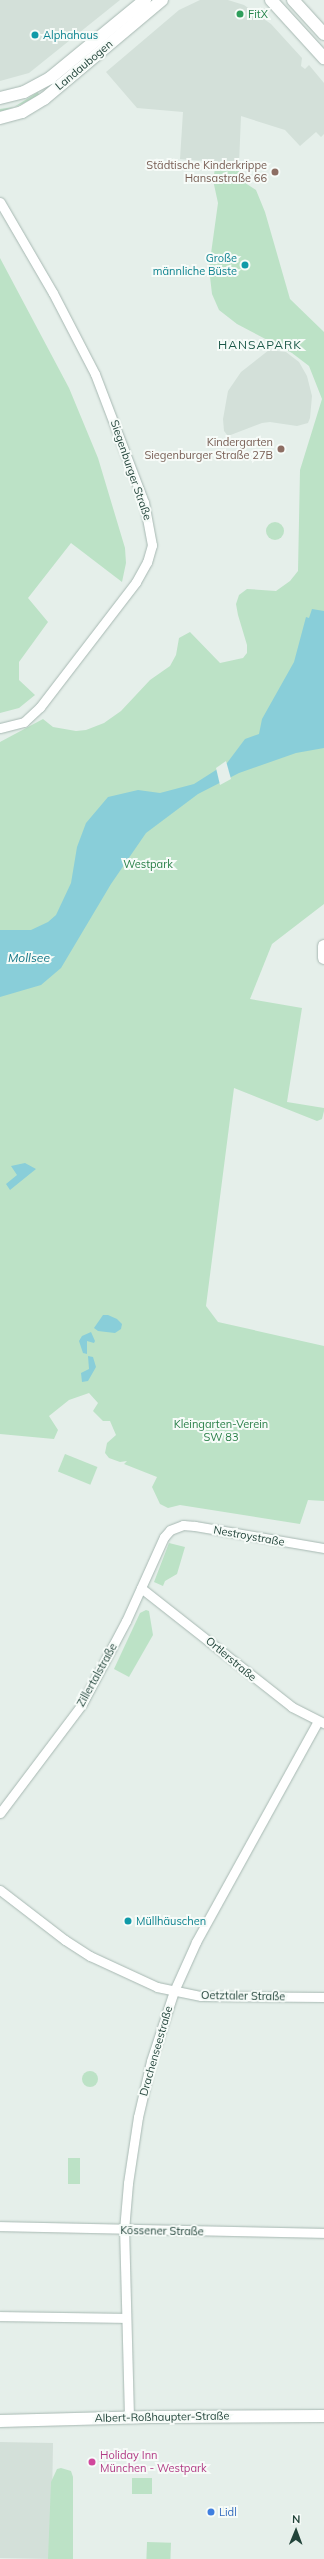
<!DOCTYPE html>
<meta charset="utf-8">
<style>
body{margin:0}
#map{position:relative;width:324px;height:2559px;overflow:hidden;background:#e5efea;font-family:Mulish,sans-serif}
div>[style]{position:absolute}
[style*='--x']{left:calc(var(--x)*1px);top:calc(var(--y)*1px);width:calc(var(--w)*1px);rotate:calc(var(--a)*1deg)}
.built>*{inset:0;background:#d3e0d9;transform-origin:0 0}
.green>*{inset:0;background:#bce2c6;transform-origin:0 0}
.round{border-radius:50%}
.water>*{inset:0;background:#89ced9}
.pier>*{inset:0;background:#e5efea}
.roads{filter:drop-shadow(0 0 1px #a7b8b2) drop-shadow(0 0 1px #a7b8b2)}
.street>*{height:9px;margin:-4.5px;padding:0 4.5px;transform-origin:4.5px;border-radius:4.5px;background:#fff}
.secondary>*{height:12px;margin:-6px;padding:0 6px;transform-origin:6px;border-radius:6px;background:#fff}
.dots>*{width:11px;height:11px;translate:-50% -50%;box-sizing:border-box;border:2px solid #f6fbf8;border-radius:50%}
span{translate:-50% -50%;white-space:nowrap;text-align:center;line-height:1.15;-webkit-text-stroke:4px #f6fbf8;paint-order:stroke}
.leisure-label{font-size:11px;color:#27864d}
.left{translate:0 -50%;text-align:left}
.culture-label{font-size:11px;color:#0d838f}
.right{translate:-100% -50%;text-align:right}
.street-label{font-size:11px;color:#22443a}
.education-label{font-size:11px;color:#785e54}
.park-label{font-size:11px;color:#287f47}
.hotel-label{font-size:11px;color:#b23c85}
.shop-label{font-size:11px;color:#366cbe}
.neighbourhood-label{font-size:12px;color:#1b5848;letter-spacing:1px}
.water-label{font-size:12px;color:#157686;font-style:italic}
.north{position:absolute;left:276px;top:2511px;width:40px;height:40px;-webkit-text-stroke:3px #f6fbf8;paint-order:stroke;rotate:1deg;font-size:11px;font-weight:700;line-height:16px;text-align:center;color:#22443a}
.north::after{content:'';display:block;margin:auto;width:14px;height:18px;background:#22443a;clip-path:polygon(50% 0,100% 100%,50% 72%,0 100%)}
</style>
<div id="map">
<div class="built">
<i style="clip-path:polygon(0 0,120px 0,29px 73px,0 81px)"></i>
<i style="clip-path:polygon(200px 0,228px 0,244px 5px,271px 24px,302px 58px,301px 66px,305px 69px,309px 65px,324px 83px,324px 134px,321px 137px,316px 132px,300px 146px,285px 130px,241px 116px,239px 164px,180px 159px,183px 112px,137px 108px,106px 72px,179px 10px)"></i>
<i style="clip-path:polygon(269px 350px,286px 352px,299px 362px,307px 376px,312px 396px,310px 418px,308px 423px,297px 426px,270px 422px,262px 423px,228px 436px,224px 431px,223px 419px,228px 391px,241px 372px)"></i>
<i style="left:53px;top:2443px;width:116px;height:53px;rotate:91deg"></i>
</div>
<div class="green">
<i style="clip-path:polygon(38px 92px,39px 95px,22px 104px,0 112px,0 109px,14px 107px)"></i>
<i style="clip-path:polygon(216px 163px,239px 164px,239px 179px,256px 190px,265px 212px,290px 299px,324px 332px,324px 904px,272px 944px,250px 999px,302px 1008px,287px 1102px,324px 1108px,324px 1111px,322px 1119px,317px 1121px,234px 1088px,206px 1306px,218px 1322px,324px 1346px,324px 1501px,308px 1500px,300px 1524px,180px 1505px,168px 1508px,160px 1504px,152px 1487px,157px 1477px,124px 1464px,127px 1461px,120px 1462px,109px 1458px,105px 1453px,107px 1443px,116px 1435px,110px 1421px,103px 1421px,93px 1411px,98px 1403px,89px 1393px,69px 1400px,49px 1416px,58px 1430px,54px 1439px,0 1434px,0 742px,43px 719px,53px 727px,76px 731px,86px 730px,104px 723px,121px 711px,150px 680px,170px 666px,176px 655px,179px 638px,190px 632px,220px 663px,243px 658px,247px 653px,247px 645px,238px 615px,236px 604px,239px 595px,247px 589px,276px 591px,290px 581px,298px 571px,300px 470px,322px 399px,309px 366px,292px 353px,237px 324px,219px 310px,212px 294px,209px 268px,218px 203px,213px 180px)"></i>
<i style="clip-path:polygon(0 258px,69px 388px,98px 458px,125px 548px,126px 563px,122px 582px,71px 543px,28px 598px,48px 622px,19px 662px,19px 680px,35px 695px,19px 708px,0 713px)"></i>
<i class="round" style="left:266px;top:522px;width:18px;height:18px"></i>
<i style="left:65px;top:1454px;width:35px;height:19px;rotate:22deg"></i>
<i style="clip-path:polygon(169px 1543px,185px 1547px,177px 1574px,165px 1581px,163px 1586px,154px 1582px)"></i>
<i style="clip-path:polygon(146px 1610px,149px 1611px,153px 1635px,129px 1677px,114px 1669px,140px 1613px)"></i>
<i class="round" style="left:82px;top:2071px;width:16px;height:16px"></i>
<i style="left:68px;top:2158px;width:12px;height:26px"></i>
<i style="clip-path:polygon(61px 2468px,71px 2471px,73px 2477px,73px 2559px,48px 2559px,51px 2482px,57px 2469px)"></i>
<i style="left:132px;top:2478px;width:20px;height:16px"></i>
<i style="left:147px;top:2542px;width:24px;height:17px;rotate:2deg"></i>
</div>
<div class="water">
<i style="clip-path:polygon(312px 609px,324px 611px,324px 748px,296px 753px,239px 773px,198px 794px,146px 833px,111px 884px,61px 968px,41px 985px,0 997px,0 930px,31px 930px,48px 922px,56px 915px,71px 883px,77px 847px,86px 823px,108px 797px,138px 790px,160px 793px,194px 784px,227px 763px,245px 739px,259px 734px,262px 719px,294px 662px,306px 617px,309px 618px)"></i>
<i style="clip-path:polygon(25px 1163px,36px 1169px,10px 1190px,6px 1184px,17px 1175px,11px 1166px)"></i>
<i style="clip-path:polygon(103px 1315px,108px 1315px,117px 1319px,122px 1324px,121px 1329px,115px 1333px,98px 1331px,94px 1328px)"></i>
<i style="clip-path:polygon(91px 1332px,95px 1341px,94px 1343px,87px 1341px,87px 1354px,83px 1353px,79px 1341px,82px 1336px)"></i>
<i style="clip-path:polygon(88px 1356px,93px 1357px,96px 1367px,88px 1381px,82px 1382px,81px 1373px,89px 1369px)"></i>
</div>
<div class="pier">
<i style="clip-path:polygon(226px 761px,231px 779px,220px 785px,216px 768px)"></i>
</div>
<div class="roads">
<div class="street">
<i style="--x:0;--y:202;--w:105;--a:59.8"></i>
<i style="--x:53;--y:293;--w:91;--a:62.6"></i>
<i style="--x:95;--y:374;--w:137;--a:69.1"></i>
<i style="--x:144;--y:502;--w:44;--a:79.5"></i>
<i style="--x:152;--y:545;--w:18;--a:106"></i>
<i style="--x:147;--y:562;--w:23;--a:119"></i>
<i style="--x:136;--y:582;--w:158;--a:127.5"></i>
<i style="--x:40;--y:707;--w:22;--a:137"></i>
<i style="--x:24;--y:722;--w:25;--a:166"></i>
<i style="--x:141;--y:1588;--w:192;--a:38.2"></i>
<i style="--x:292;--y:1707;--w:36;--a:27"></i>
<i style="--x:0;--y:1813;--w:136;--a:-53"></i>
<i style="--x:82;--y:1704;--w:94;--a:-62.1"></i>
<i style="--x:126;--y:1621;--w:92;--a:-65.7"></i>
<i style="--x:164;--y:1537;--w:9;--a:-49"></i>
<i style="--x:170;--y:1530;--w:14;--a:-21"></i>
<i style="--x:183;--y:1525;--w:12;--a:5"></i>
<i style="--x:195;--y:1526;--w:131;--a:9.7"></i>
<i style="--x:0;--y:1890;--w:82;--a:37.6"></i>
<i style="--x:65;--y:1940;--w:30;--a:33"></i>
<i style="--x:90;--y:1956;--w:74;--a:24.8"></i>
<i style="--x:157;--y:1987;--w:45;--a:11.6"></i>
<i style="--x:201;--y:1996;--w:123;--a:0.5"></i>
<i style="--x:0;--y:2226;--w:324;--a:1.2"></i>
<i style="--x:0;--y:2316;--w:126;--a:0.9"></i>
<i style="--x:129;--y:2417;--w:187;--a:-91.5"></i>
<i style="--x:124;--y:2230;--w:47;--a:-85.1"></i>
<i style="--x:128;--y:2183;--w:67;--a:-81.4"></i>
<i style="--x:138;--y:2117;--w:57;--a:-76.9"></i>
<i style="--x:151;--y:2061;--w:74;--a:-71.8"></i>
<i style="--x:174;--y:1991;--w:54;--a:-65.8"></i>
<i style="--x:196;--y:1942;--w:252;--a:-61.1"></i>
</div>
<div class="secondary">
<i style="--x:271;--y:0;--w:79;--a:47.6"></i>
<i style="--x:293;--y:0;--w:46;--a:47.6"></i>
<i style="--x:0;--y:98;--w:25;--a:-14"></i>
<i style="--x:24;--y:92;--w:30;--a:-28"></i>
<i style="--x:50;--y:78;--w:123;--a:-39.4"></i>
<i style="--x:0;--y:118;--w:23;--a:-15"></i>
<i style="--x:22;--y:112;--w:26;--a:-31"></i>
<i style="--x:44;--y:99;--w:154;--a:-40"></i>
<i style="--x:324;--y:946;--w:12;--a:90"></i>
<i style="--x:0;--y:2421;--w:150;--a:-1.5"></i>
<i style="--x:150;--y:2417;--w:174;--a:-0.3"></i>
</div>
</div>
<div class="dots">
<i style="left:240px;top:14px;background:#2e9e5b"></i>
<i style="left:35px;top:35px;background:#0f9aa8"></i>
<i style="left:275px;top:172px;background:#8d6e63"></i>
<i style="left:245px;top:265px;background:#0f9aa8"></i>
<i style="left:281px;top:449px;background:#8d6e63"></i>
<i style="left:128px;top:1921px;background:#0f9aa8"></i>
<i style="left:92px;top:2462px;background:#d1479c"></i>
<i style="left:211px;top:2512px;background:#3f7fe0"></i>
</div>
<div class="leisure-label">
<span class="left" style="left:248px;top:14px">FitX</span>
</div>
<div class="culture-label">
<span class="left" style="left:43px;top:35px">Alphahaus</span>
<span class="right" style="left:237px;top:265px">Große<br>männliche Büste</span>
<span class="left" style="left:136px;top:1921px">Müllhäuschen</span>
</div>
<div class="street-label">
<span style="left:84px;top:65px;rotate:-40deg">Landaubogen</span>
<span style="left:131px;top:470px;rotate:71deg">Siegenburger Straße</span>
<span style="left:249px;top:1536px;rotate:10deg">Nestroystraße</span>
<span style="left:231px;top:1659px;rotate:40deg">Ortlerstraße</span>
<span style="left:97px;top:1675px;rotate:-61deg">Zillertalstraße</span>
<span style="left:243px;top:1996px;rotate:1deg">Oetztaler Straße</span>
<span style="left:156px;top:2051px;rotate:-74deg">Drachenseestraße</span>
<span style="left:162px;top:2231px;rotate:1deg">Kössener Straße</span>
<span style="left:162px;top:2417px;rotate:-1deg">Albert-Roßhaupter-Straße</span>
</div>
<div class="education-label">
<span class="right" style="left:267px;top:172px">Städtische Kinderkrippe<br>Hansastraße 66</span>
<span class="right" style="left:273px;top:449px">Kindergarten<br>Siegenburger Straße 27B</span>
</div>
<div class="park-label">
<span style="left:148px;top:864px">Westpark</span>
<span style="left:221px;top:1431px">Kleingarten-Verein<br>SW 83</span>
</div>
<div class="hotel-label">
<span class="left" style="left:100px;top:2462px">Holiday Inn<br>München - Westpark</span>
</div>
<div class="shop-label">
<span class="left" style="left:219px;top:2512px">Lidl</span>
</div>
<div class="neighbourhood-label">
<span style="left:260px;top:345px">HANSAPARK</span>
</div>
<div class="water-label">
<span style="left:29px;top:958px">Mollsee</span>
</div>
<div class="north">N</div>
</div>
